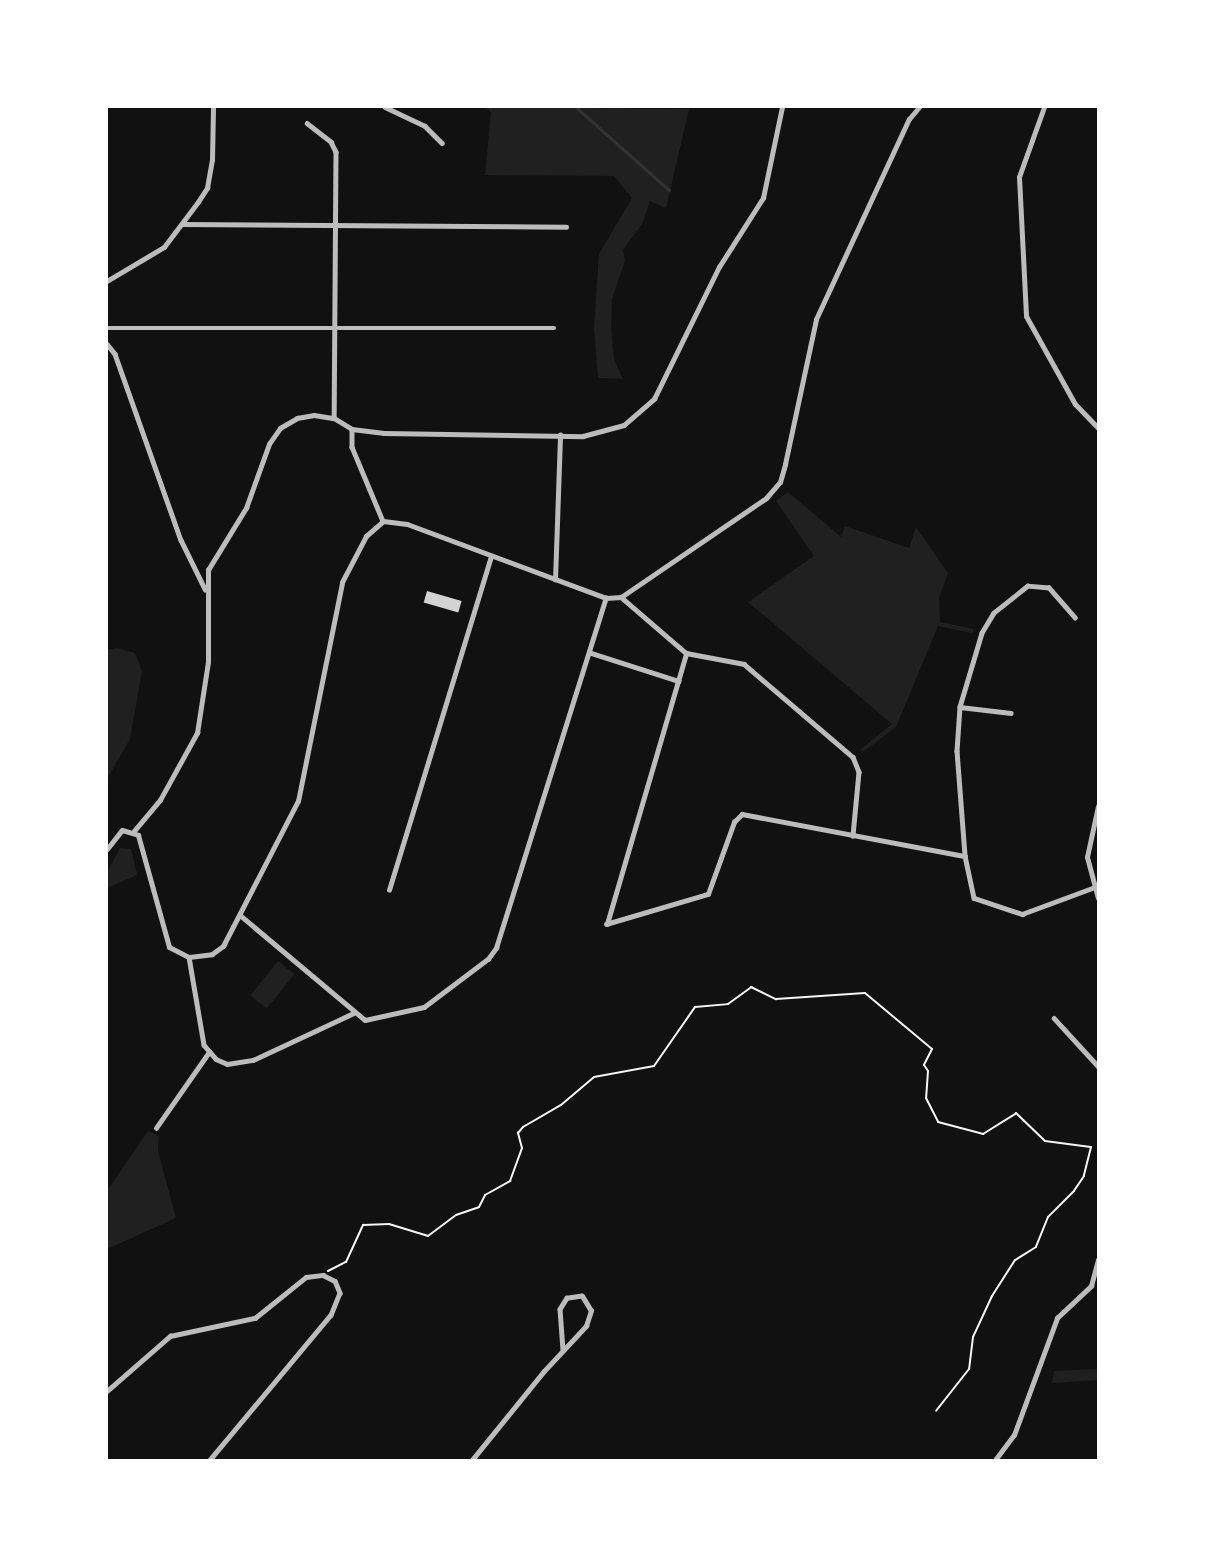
<!DOCTYPE html>
<style>
body{margin:0}
#map{position:relative;width:1205px;height:1567px;overflow:hidden;background:#111;font-family:"Archivo Narrow",sans-serif}
div>[style]{position:absolute}
[style*='--x']{left:calc(var(--x)*1px);top:calc(var(--y)*1px);width:calc(var(--w)*1px);rotate:calc(var(--a)*1deg)}
.green>*{inset:0;background:#202020;transform-origin:0 0}
.stream>*{height:2.5px;margin:-1.25px;padding:0 1.25px;transform-origin:1.25px;border-radius:1.25px;background:#333}
.building>*{inset:0;background:#d3d3d3;transform-origin:0 0}
.path>*{height:2px;margin:-1px;padding:0 1px;transform-origin:1px;border-radius:1px;background:#f5f5f5}
.minor>*{height:4.5px;margin:-2.25px;padding:0 2.25px;transform-origin:2.25px;border-radius:2.25px;background:#bcbcbc}
.tertiary>*{height:5px;margin:-2.5px;padding:0 2.5px;transform-origin:2.5px;border-radius:2.5px;background:#bcbcbc}
span{translate:-50% -50%;white-space:nowrap;text-align:center;line-height:1.15;-webkit-text-stroke:7px #fff;paint-order:stroke}
.frame{position:absolute;inset:0;border:108px solid #fff;pointer-events:none}
</style>
<div id="map">
<div class="green">
<i style="clip-path:polygon(484px 107px,689px 109px,666px 208px,650px 201px,642px 224px,623px 250px,625px 261px,612px 299px,611px 327px,614px 360px,623px 379px,598px 378px,594px 327px,599px 254px,632px 198px,614px 176px,485px 175px,491px 112px)"></i>
<i style="clip-path:polygon(788px 492px,841px 537px,845px 526px,909px 548px,916px 527px,948px 573px,939px 598px,940px 622px,974px 629px,972px 633px,938px 626px,896px 727px,863px 752px,860px 750px,892px 724px,748px 602px,814px 556px,776px 501px)"></i>
<i style="clip-path:polygon(117px 648px,135px 653px,142px 671px,130px 739px,107px 779px,107px 650px)"></i>
<i style="clip-path:polygon(120px 848px,131px 849px,137px 875px,107px 888px,107px 872px)"></i>
<i style="left:278px;top:961px;width:21px;height:44px;rotate:39deg"></i>
<i style="clip-path:polygon(148px 1131px,159px 1136px,158px 1151px,176px 1218px,107px 1249px,107px 1191px)"></i>
<i style="clip-path:polygon(1098px 1369px,1098px 1380px,1052px 1383px,1054px 1371px)"></i>
</div>
<div class="stream">
<i style="--x:576;--y:107;--w:125;--a:41.7"></i>
</div>
<div class="building">
<i style="left:427px;top:591px;width:36px;height:12px;rotate:16deg"></i>
</div>
<div class="path">
<i style="--x:328;--y:1271;--w:20;--a:-27"></i>
<i style="--x:346;--y:1262;--w:41;--a:-65.3"></i>
<i style="--x:363;--y:1225;--w:26;--a:-2"></i>
<i style="--x:389;--y:1224;--w:41;--a:17.1"></i>
<i style="--x:428;--y:1236;--w:35;--a:-37"></i>
<i style="--x:456;--y:1215;--w:24;--a:-19"></i>
<i style="--x:479;--y:1207;--w:13;--a:-63"></i>
<i style="--x:485;--y:1195;--w:29;--a:-29"></i>
<i style="--x:510;--y:1181;--w:35;--a:-70"></i>
<i style="--x:522;--y:1148;--w:16;--a:-105"></i>
<i style="--x:518;--y:1133;--w:8;--a:-50"></i>
<i style="--x:523;--y:1127;--w:44;--a:-30.1"></i>
<i style="--x:561;--y:1105;--w:43;--a:-40.3"></i>
<i style="--x:594;--y:1077;--w:61;--a:-10.4"></i>
<i style="--x:654;--y:1066;--w:72;--a:-55.2"></i>
<i style="--x:695;--y:1007;--w:33;--a:-5"></i>
<i style="--x:728;--y:1004;--w:29;--a:-36"></i>
<i style="--x:751;--y:987;--w:28;--a:26"></i>
<i style="--x:776;--y:999;--w:89;--a:-3.9"></i>
<i style="--x:865;--y:993;--w:87;--a:39.9"></i>
<i style="--x:932;--y:1049;--w:18;--a:117"></i>
<i style="--x:924;--y:1065;--w:7;--a:56"></i>
<i style="--x:928;--y:1071;--w:27;--a:94"></i>
<i style="--x:926;--y:1098;--w:27;--a:63"></i>
<i style="--x:938;--y:1122;--w:47;--a:14.9"></i>
<i style="--x:983;--y:1134;--w:39;--a:-32"></i>
<i style="--x:1016;--y:1113;--w:40;--a:44"></i>
<i style="--x:1045;--y:1141;--w:46;--a:7.4"></i>
<i style="--x:1091;--y:1147;--w:30;--a:104"></i>
<i style="--x:1084;--y:1176;--w:18;--a:124"></i>
<i style="--x:1074;--y:1191;--w:37;--a:135"></i>
<i style="--x:1048;--y:1217;--w:32;--a:112"></i>
<i style="--x:1036;--y:1247;--w:25;--a:148"></i>
<i style="--x:1015;--y:1260;--w:43;--a:122.6"></i>
<i style="--x:992;--y:1296;--w:45;--a:114.9"></i>
<i style="--x:973;--y:1337;--w:32;--a:97"></i>
<i style="--x:969;--y:1369;--w:53;--a:128.2"></i>
</div>
<div class="minor">
<i style="--x:385;--y:107;--w:44;--a:25.4"></i>
<i style="--x:425;--y:126;--w:24;--a:45"></i>
<i style="--x:307;--y:123;--w:31;--a:38"></i>
<i style="--x:331;--y:142;--w:11;--a:63"></i>
<i style="--x:336;--y:152;--w:266;--a:90.4"></i>
<i style="--x:183;--y:224;--w:383;--a:0.4"></i>
<i style="--x:107;--y:281;--w:66;--a:-30.8"></i>
<i style="--x:164;--y:247;--w:56;--a:-52.9"></i>
<i style="--x:198;--y:202;--w:17;--a:-57"></i>
<i style="--x:207;--y:188;--w:28;--a:-80"></i>
<i style="--x:212;--y:160;--w:53;--a:-88.9"></i>
<i style="--x:107;--y:328;--w:447;--a:0"></i>
<i style="--x:107;--y:344;--w:13;--a:51"></i>
<i style="--x:115;--y:354;--w:197;--a:70.5"></i>
<i style="--x:181;--y:540;--w:55;--a:63.9"></i>
<i style="--x:352;--y:429;--w:18;--a:90"></i>
<i style="--x:352;--y:447;--w:80;--a:67.3"></i>
<i style="--x:555;--y:580;--w:145;--a:-88"></i>
<i style="--x:621;--y:597;--w:86;--a:40.7"></i>
<i style="--x:686;--y:653;--w:59;--a:10.7"></i>
<i style="--x:744;--y:664;--w:143;--a:40.5"></i>
<i style="--x:853;--y:757;--w:16;--a:68"></i>
<i style="--x:859;--y:772;--w:64;--a:95.4"></i>
<i style="--x:1075;--y:618;--w:40;--a:-131"></i>
<i style="--x:1049;--y:588;--w:21;--a:-175"></i>
<i style="--x:1028;--y:586;--w:43;--a:141.5"></i>
<i style="--x:994;--y:613;--w:23;--a:121"></i>
<i style="--x:982;--y:633;--w:77;--a:106.6"></i>
<i style="--x:960;--y:707;--w:44;--a:93.9"></i>
<i style="--x:957;--y:751;--w:105;--a:85.6"></i>
<i style="--x:965;--y:856;--w:43;--a:77.9"></i>
<i style="--x:974;--y:898;--w:51;--a:18.4"></i>
<i style="--x:1022;--y:914;--w:78;--a:-20.3"></i>
<i style="--x:591;--y:653;--w:92;--a:17.7"></i>
<i style="--x:960;--y:707;--w:51;--a:6.7"></i>
<i style="--x:134;--y:831;--w:40;--a:-50"></i>
<i style="--x:160;--y:800;--w:77;--a:-61.1"></i>
<i style="--x:197;--y:733;--w:72;--a:-81.2"></i>
<i style="--x:208;--y:662;--w:92;--a:-90"></i>
<i style="--x:208;--y:570;--w:73;--a:-58.5"></i>
<i style="--x:246;--y:508;--w:68;--a:-70.2"></i>
<i style="--x:269;--y:444;--w:19;--a:-55"></i>
<i style="--x:280;--y:428;--w:20;--a:-30"></i>
<i style="--x:297;--y:418;--w:17;--a:-10"></i>
<i style="--x:314;--y:415;--w:20;--a:9"></i>
<i style="--x:334;--y:418;--w:21;--a:31"></i>
<i style="--x:352;--y:429;--w:32;--a:7"></i>
<i style="--x:384;--y:433;--w:199;--a:0.9"></i>
<i style="--x:583;--y:436;--w:42;--a:-15"></i>
<i style="--x:624;--y:425;--w:40;--a:-41"></i>
<i style="--x:654;--y:399;--w:147;--a:-63.8"></i>
<i style="--x:719;--y:267;--w:82;--a:-57.5"></i>
<i style="--x:763;--y:198;--w:93;--a:-78.2"></i>
<i style="--x:389;--y:890;--w:349;--a:-73"></i>
<i style="--x:240;--y:915;--w:163;--a:40"></i>
<i style="--x:365;--y:1020;--w:60;--a:-12.4"></i>
<i style="--x:424;--y:1007;--w:80;--a:-36.9"></i>
<i style="--x:488;--y:959;--w:14;--a:-54"></i>
<i style="--x:496;--y:948;--w:367;--a:-72.6"></i>
<i style="--x:606;--y:924;--w:106;--a:-16.4"></i>
<i style="--x:708;--y:894;--w:77;--a:-70.1"></i>
<i style="--x:734;--y:822;--w:11;--a:-45"></i>
<i style="--x:742;--y:814;--w:227;--a:10.7"></i>
<i style="--x:607;--y:924;--w:282;--a:-73.7"></i>
<i style="--x:189;--y:957;--w:89;--a:80.3"></i>
<i style="--x:204;--y:1045;--w:18;--a:49"></i>
<i style="--x:216;--y:1059;--w:12;--a:24"></i>
<i style="--x:227;--y:1064;--w:26;--a:-9"></i>
<i style="--x:253;--y:1060;--w:111;--a:-25"></i>
<i style="--x:1054;--y:1018;--w:65;--a:47.5"></i>
<i style="--x:156;--y:1128;--w:93;--a:-55.1"></i>
<i style="--x:107;--y:1391;--w:84;--a:-41.1"></i>
<i style="--x:170;--y:1336;--w:87;--a:-12"></i>
<i style="--x:255;--y:1318;--w:65;--a:-38.8"></i>
<i style="--x:306;--y:1277;--w:17;--a:-7"></i>
<i style="--x:323;--y:1275;--w:13;--a:27"></i>
<i style="--x:335;--y:1281;--w:13;--a:67"></i>
<i style="--x:340;--y:1293;--w:24;--a:112"></i>
<i style="--x:331;--y:1315;--w:189;--a:129.8"></i>
<i style="--x:472;--y:1460;--w:114;--a:-51"></i>
<i style="--x:544;--y:1371;--w:62;--a:-47"></i>
<i style="--x:586;--y:1326;--w:16;--a:-72"></i>
<i style="--x:591;--y:1311;--w:17;--a:-121"></i>
<i style="--x:582;--y:1296;--w:15;--a:172"></i>
<i style="--x:567;--y:1298;--w:13;--a:122"></i>
<i style="--x:560;--y:1309;--w:41;--a:85.8"></i>
<i style="--x:995;--y:1460;--w:31;--a:-53"></i>
<i style="--x:1014;--y:1435;--w:125;--a:-69.8"></i>
<i style="--x:1057;--y:1318;--w:47;--a:-43.3"></i>
<i style="--x:1091;--y:1286;--w:27;--a:-75"></i>
</div>
<div class="tertiary">
<i style="--x:1044;--y:107;--w:74;--a:109.7"></i>
<i style="--x:1019;--y:177;--w:139;--a:87.1"></i>
<i style="--x:1026;--y:316;--w:101;--a:60.9"></i>
<i style="--x:1075;--y:404;--w:33;--a:46"></i>
<i style="--x:1098;--y:806;--w:52;--a:102.2"></i>
<i style="--x:1087;--y:857;--w:42;--a:75"></i>
<i style="--x:107;--y:849;--w:24;--a:-52"></i>
<i style="--x:122;--y:830;--w:17;--a:17"></i>
<i style="--x:138;--y:835;--w:116;--a:74.5"></i>
<i style="--x:169;--y:947;--w:22;--a:27"></i>
<i style="--x:189;--y:957;--w:23;--a:-7"></i>
<i style="--x:212;--y:954;--w:14;--a:-36"></i>
<i style="--x:223;--y:946;--w:163;--a:-62.7"></i>
<i style="--x:298;--y:801;--w:223;--a:-78.6"></i>
<i style="--x:342;--y:582;--w:52;--a:-62.4"></i>
<i style="--x:366;--y:536;--w:23;--a:-41"></i>
<i style="--x:383;--y:521;--w:24;--a:7"></i>
<i style="--x:407;--y:524;--w:212;--a:20.4"></i>
<i style="--x:606;--y:598;--w:15;--a:-4"></i>
<i style="--x:621;--y:597;--w:176;--a:-34.3"></i>
<i style="--x:766;--y:498;--w:21;--a:-49"></i>
<i style="--x:780;--y:482;--w:19;--a:-74"></i>
<i style="--x:785;--y:464;--w:148;--a:-77.9"></i>
<i style="--x:816;--y:319;--w:221;--a:-65.1"></i>
<i style="--x:909;--y:119;--w:16;--a:-50"></i>
</div>
<div class="frame"></div>
</div>
